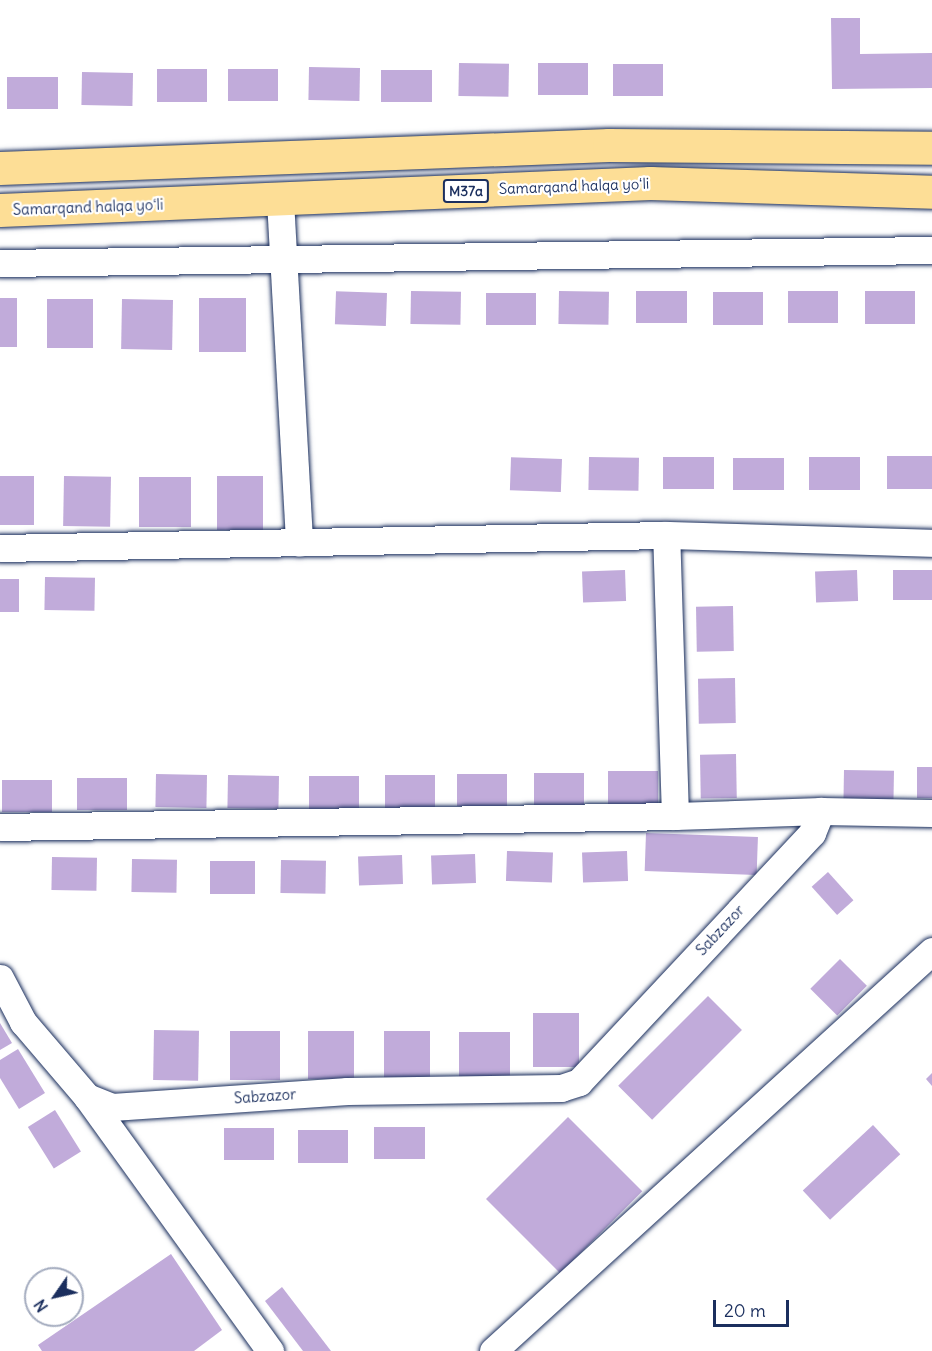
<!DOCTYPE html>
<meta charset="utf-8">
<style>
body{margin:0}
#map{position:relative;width:932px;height:1351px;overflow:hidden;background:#fff;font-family:Delius,sans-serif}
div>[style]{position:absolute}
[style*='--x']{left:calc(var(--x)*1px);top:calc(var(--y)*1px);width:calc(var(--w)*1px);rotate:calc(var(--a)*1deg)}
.building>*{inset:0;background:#c1abda;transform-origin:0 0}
.roads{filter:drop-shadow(0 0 2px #1b2f5e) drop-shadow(0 0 2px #1b2f5e)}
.minor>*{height:27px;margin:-13.5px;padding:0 13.5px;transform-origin:13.5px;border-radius:13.5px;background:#fff}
.highway>*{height:33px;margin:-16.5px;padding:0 16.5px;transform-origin:16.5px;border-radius:16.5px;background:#fdde96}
span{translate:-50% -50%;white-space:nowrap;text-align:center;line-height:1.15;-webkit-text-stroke:4.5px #fff;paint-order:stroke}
.shield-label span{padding:2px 4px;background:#fff;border:2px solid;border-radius:4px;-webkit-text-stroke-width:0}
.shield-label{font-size:14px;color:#1b2f5e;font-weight:700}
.street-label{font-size:15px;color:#1b2f5e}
.north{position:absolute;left:24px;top:1267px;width:60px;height:60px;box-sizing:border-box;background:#fff;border:2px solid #a4acbf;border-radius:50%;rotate:236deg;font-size:16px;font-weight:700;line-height:24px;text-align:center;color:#1b2f5e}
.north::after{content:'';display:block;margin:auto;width:21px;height:27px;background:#1b2f5e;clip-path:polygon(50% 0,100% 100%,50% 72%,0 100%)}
.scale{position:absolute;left:713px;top:1300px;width:76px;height:27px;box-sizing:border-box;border:3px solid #1b2f5e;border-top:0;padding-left:8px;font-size:18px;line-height:21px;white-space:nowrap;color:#1b2f5e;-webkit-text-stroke:4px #fff;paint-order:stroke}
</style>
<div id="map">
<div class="building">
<i style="clip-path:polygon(831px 18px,860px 18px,860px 54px,932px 53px,932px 88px,832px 89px)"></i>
<i style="left:459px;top:63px;width:50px;height:33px;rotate:1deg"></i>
<i style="left:538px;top:63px;width:50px;height:32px"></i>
<i style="left:613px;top:64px;width:50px;height:32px"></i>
<i style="left:309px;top:67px;width:51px;height:33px;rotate:1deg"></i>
<i style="left:157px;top:69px;width:50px;height:33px"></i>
<i style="left:228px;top:69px;width:50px;height:32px"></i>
<i style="left:381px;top:70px;width:51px;height:32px"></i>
<i style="left:82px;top:72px;width:51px;height:33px;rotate:1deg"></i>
<i style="left:7px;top:77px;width:51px;height:32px"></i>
<i style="left:411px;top:291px;width:50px;height:33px;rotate:1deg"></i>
<i style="left:559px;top:291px;width:50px;height:33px;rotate:1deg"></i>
<i style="left:636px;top:291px;width:51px;height:32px"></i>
<i style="left:788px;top:291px;width:50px;height:32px"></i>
<i style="left:865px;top:291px;width:50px;height:33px"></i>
<i style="left:713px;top:292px;width:50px;height:33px"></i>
<i style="left:387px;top:293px;width:33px;height:51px;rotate:92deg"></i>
<i style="left:486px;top:293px;width:50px;height:32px"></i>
<i style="left:0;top:298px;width:17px;height:49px"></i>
<i style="left:199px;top:298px;width:47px;height:54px"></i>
<i style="left:47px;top:299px;width:46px;height:49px"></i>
<i style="left:122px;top:299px;width:51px;height:50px;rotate:1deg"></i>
<i style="left:887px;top:456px;width:45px;height:33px"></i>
<i style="left:589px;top:457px;width:50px;height:33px;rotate:1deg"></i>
<i style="left:663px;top:457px;width:51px;height:32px"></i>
<i style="left:809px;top:457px;width:51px;height:33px"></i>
<i style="left:733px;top:458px;width:51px;height:32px"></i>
<i style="left:562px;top:459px;width:33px;height:51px;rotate:92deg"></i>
<i style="left:0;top:476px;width:34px;height:49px"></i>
<i style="left:64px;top:476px;width:47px;height:50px;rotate:1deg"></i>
<i style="left:217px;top:476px;width:46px;height:54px"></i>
<i style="left:139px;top:477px;width:52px;height:50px"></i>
<i style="left:625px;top:570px;width:31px;height:43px;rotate:88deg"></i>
<i style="left:857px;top:570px;width:31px;height:42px;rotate:88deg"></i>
<i style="left:932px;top:570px;width:30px;height:39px;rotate:90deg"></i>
<i style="left:45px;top:577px;width:50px;height:33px;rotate:1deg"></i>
<i style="left:0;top:579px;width:19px;height:33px"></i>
<i style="left:733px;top:606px;width:45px;height:37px;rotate:89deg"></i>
<i style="left:735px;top:678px;width:45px;height:37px;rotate:89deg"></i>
<i style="left:736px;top:754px;width:44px;height:36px;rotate:89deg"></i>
<i style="left:917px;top:767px;width:15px;height:31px"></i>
<i style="left:844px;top:770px;width:50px;height:31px;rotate:1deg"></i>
<i style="left:608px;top:771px;width:50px;height:33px"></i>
<i style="left:534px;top:773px;width:50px;height:32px"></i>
<i style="left:156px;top:774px;width:51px;height:33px;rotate:1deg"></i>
<i style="left:457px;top:774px;width:50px;height:32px"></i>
<i style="left:228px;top:775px;width:51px;height:33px;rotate:1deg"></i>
<i style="left:385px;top:775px;width:50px;height:33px"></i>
<i style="left:309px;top:776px;width:50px;height:33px"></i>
<i style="left:77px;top:778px;width:50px;height:32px"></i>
<i style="left:2px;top:780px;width:50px;height:32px"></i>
<i style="left:646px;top:833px;width:112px;height:38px;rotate:2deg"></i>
<i style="left:507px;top:851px;width:46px;height:30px;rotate:2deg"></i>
<i style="left:627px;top:851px;width:30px;height:45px;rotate:88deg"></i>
<i style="left:475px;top:854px;width:29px;height:44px;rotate:88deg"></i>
<i style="left:402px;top:855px;width:29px;height:44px;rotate:88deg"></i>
<i style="left:52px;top:857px;width:45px;height:33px;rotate:1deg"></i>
<i style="left:132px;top:859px;width:45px;height:33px;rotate:1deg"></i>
<i style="left:281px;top:860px;width:45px;height:33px;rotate:1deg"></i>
<i style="left:210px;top:861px;width:45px;height:33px"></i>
<i style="left:828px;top:872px;width:38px;height:22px;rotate:48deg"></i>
<i style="left:840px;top:959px;width:38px;height:42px;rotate:45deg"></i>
<i style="left:708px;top:996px;width:48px;height:127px;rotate:45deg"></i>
<i style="left:533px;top:1013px;width:46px;height:54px"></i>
<i style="clip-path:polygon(0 1023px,12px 1043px,0 1050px)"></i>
<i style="left:154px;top:1030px;width:45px;height:50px;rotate:1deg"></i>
<i style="left:230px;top:1031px;width:50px;height:49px"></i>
<i style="left:308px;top:1031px;width:46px;height:48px"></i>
<i style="left:384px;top:1031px;width:46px;height:50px"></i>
<i style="left:459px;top:1032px;width:51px;height:49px"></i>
<i style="clip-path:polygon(18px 1049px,45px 1093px,19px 1109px,0 1078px,0 1060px)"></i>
<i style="clip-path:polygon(932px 1073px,932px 1086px,926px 1079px)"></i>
<i style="left:55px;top:1110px;width:49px;height:32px;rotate:58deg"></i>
<i style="left:568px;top:1117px;width:105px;height:116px;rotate:45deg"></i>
<i style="left:873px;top:1125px;width:40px;height:96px;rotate:47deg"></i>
<i style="left:374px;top:1127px;width:51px;height:32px"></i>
<i style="left:224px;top:1128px;width:50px;height:32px"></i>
<i style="left:298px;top:1130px;width:50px;height:33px"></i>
<i style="clip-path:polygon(171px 1254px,222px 1330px,194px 1351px,42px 1351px,38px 1345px)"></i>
<i style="clip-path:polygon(282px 1287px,331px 1351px,303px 1351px,265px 1301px)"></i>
</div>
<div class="roads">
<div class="minor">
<i style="--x:280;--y:200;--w:343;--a:86.8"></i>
<i style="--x:0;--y:263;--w:932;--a:-0.8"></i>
<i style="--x:0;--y:548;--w:666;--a:-1.12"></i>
<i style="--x:821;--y:811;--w:111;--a:1"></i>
<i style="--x:0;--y:827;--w:675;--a:-0.93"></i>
<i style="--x:0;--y:978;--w:50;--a:62.4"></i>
<i style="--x:23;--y:1022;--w:99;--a:49.5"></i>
<i style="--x:87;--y:1097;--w:27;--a:22"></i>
<i style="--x:112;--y:1107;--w:236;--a:-3.9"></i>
<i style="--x:347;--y:1091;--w:214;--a:-0.8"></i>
<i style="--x:561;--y:1088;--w:19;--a:-18"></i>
<i style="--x:579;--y:1082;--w:341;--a:-46.9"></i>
<i style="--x:812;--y:833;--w:24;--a:-68"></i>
<i style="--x:821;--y:811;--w:146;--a:178"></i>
<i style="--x:675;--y:816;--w:281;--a:-91.8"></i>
<i style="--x:666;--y:535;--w:266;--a:1.7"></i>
<i style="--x:87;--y:1097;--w:313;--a:54.2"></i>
<i style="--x:493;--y:1351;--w:594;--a:-42.34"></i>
</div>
<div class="highway">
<i style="--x:0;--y:168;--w:609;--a:-2.16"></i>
<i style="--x:609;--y:145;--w:323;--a:0.5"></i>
<i style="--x:0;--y:210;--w:651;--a:-2.38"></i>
<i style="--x:650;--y:183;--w:282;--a:1.8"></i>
</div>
</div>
<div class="shield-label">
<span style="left:466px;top:191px">M37a</span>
</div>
<div class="street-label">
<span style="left:574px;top:186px;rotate:-2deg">Samarqand halqa yoʻli</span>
<span style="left:88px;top:207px;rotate:-2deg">Samarqand halqa yoʻli</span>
<span style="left:720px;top:930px;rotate:-47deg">Sabzazor</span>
<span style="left:265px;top:1096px;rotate:-4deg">Sabzazor</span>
</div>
<div class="north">N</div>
<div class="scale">20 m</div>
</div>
